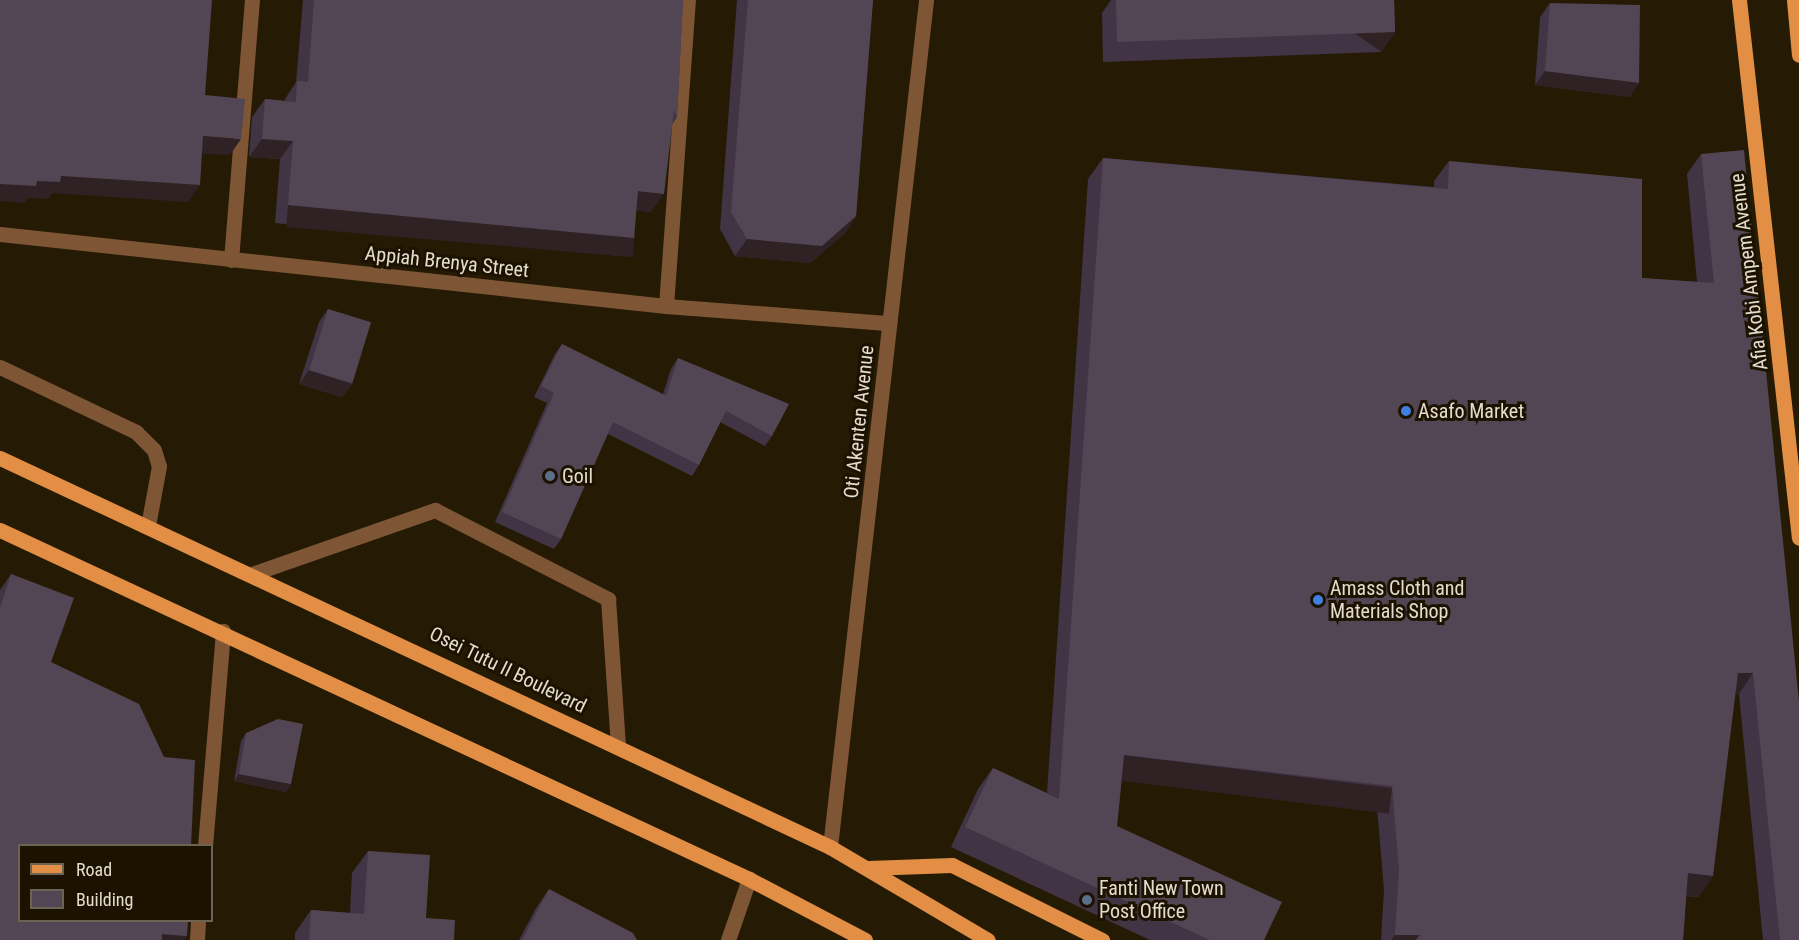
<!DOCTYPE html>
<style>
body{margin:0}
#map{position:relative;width:1799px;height:940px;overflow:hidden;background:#251b05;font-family:"Roboto Condensed",sans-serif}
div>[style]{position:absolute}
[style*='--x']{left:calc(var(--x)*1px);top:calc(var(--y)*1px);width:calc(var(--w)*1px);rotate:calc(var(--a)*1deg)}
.minor>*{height:15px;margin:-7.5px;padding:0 7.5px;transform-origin:7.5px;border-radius:7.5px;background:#7e5636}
.major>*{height:15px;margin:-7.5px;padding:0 7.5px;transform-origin:7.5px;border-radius:7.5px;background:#e28e45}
.wall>*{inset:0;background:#413445}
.shaded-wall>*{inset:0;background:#2f2225;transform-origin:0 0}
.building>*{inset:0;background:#534654;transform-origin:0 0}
.dots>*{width:16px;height:16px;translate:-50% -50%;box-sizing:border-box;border:3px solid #1c1200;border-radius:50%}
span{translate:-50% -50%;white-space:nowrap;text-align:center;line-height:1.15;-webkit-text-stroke:6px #1c1200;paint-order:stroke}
.street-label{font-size:20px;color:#e3dccf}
.poi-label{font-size:20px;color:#e3dccf}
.left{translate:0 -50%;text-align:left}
.legend{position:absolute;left:18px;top:844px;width:195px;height:78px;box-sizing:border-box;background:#1c1200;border:2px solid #6c6353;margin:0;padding:8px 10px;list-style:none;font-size:18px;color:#e3dccf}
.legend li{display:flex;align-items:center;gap:12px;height:30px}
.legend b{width:30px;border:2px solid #6c6353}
</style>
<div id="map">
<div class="minor">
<i style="--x:0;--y:234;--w:670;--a:6.17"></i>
<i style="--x:666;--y:306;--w:224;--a:4.4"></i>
<i style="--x:231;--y:260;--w:261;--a:-85.4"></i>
<i style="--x:666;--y:306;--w:307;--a:-85.9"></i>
<i style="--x:0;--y:367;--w:151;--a:25.5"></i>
<i style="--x:136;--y:432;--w:25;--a:45"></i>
<i style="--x:154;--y:450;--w:17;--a:73"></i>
<i style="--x:159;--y:466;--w:61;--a:100.4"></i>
<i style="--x:252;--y:574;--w:194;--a:-19.3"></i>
<i style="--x:435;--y:510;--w:195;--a:27.2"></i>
<i style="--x:608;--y:599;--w:147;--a:86.1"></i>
<i style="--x:205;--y:846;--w:216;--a:-85.2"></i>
<i style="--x:830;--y:847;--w:852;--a:-83.53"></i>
<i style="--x:197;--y:940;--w:20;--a:-87"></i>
<i style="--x:728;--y:940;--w:65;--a:-71"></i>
</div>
<div class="major">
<i style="--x:1739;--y:0;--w:541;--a:83.64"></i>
<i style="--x:1794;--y:0;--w:55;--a:84.8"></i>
<i style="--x:0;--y:458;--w:917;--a:25.11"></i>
<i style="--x:830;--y:847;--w:183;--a:30.5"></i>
<i style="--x:0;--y:530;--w:826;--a:24.98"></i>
<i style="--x:749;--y:879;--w:131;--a:27.7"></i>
<i style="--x:868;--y:868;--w:84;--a:-2"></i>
<i style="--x:952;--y:865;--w:168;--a:26.6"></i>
</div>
<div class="wall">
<i style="clip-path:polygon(303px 0,683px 0,677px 117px,672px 125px,651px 212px,636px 210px,634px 238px,621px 256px,275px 223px,280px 159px,249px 157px,252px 117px,265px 99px,285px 101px,285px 99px,296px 82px)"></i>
<i style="clip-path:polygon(737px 0,873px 0,856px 216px,845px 233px,810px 263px,735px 256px,720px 229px)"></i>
<i style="clip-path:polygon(1111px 0,1394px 0,1395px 32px,1381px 52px,1103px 62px,1102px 13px)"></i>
<i style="clip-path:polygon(1550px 3px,1630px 97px,1535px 85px,1540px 17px)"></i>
<i style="clip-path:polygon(1701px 154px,1799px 940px,1763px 940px,1739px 694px,1735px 694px,1699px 897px,1686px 896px,1683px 940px,1381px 940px,1384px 890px,1377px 807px,1122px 777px,1117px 826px,1264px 940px,1150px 940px,951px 847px,978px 789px,993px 768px,1047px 793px,1088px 179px,1103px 158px,1434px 187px,1434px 181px,1449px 161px,1642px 278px,1697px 282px,1687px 174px)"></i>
<i style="clip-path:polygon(328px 309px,352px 384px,342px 397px,299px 384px,319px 322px)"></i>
<i style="clip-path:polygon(562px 344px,663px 394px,671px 369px,678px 358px,772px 436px,765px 446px,720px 422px,699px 465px,692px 476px,608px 434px,561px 539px,554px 549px,495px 522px,547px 403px,534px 397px,555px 354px)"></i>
<i style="clip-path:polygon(11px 574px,51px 662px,187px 936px,184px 940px,0 940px,0 590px)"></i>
<i style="clip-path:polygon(246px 733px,291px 784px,286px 792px,234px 781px,241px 741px)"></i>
<i style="clip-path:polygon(368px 851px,426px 918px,454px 940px,295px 940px,295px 933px,311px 910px,350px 913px,352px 873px)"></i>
<i style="clip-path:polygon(549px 889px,637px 940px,519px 940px,536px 908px)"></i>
</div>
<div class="shaded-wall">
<i style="left:1395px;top:32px;width:24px;height:278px;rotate:125deg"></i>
<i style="clip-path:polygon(1545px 71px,1639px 83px,1630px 97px,1535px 85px)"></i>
<i style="clip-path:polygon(203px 136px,241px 139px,230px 155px,191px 153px)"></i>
<i style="clip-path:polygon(262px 139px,293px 141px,280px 159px,249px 157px)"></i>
<i style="clip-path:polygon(61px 176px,200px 185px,188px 202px,53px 193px,48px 199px,28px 198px,25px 203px,0 201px,0 184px,37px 181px)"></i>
<i style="clip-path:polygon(638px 191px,664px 194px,651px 212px,625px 209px)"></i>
<i style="left:288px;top:205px;width:348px;height:22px;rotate:5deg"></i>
<i style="clip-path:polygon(856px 216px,845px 233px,810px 263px,735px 256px,747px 239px)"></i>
<i style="clip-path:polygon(309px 370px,352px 384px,342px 397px,299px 384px)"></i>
<i style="clip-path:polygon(1738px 673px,1753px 673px,1739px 694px,1723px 694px)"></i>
<i style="left:1124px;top:755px;width:270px;height:26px;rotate:7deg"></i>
<i style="clip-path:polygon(239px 774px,291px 784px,286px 792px,234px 781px)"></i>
<i style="clip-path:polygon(1688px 873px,1713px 876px,1699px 897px,1673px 894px)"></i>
<i style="clip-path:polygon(162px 934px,187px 936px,184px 940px,158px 940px)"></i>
<i style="clip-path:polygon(1395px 935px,1420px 935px,1416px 940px,1391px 940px)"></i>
</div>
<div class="building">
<i style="clip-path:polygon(0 0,212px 0,205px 95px,245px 99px,241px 139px,203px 136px,200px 185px,61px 176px,60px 182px,37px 181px,36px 186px,0 184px)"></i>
<i style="clip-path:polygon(314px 0,683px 0,677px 117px,674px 110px,664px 194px,638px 191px,634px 238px,288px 205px,293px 141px,262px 139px,265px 99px,296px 102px,297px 81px,308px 82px)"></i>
<i style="clip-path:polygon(748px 0,873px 0,856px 216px,822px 246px,747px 239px,731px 212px)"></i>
<i style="clip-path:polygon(1116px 0,1394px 0,1395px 32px,1117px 42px)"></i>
<i style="clip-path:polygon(1550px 3px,1640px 5px,1639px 83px,1545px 71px)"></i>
<i style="clip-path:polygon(1744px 150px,1799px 702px,1799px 940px,1780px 940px,1753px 673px,1738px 673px,1713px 876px,1688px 873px,1683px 940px,1416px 940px,1420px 935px,1395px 935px,1399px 869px,1392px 786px,1124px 755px,1117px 826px,1282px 902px,1264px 940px,1210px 940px,965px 827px,993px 768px,1059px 799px,1103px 158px,1448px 189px,1449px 161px,1642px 179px,1642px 278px,1714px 283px,1701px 154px)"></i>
<i style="left:328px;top:309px;width:45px;height:64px;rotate:17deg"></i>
<i style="clip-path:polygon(562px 344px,666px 396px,678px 358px,789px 404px,772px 436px,726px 411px,699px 465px,613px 422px,561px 539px,502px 512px,554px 393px,541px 386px)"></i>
<i style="clip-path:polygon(11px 574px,74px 598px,51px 662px,139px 704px,164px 757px,195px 760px,191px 846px,20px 846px,20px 921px,188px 921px,187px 936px,162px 934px,162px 940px,0 940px,0 608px)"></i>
<i style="clip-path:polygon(278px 719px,303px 724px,291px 784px,239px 774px,246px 733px)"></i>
<i style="clip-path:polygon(368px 851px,430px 855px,426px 918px,455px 920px,454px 940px,309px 940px,311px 910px,364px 914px)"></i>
<i style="clip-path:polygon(549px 889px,633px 933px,637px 940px,522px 940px)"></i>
</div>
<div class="dots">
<i style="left:1406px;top:411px;background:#3f7fe0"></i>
<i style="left:550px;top:476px;background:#5c6f8a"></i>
<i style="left:1318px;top:600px;background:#3f7fe0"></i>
<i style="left:1087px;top:900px;background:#5c6f8a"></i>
</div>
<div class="street-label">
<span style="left:447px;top:262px;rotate:6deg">Appiah Brenya Street</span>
<span style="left:1749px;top:272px;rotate:-97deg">Afia Kobi Ampem Avenue</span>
<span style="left:859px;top:422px;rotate:-84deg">Oti Akenten Avenue</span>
<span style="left:508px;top:670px;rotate:26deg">Osei Tutu II Boulevard</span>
</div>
<div class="poi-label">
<span class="left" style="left:1418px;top:411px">Asafo Market</span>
<span class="left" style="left:562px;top:476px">Goil</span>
<span class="left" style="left:1330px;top:600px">Amass Cloth and<br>Materials Shop</span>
<span class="left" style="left:1099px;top:900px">Fanti New Town<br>Post Office</span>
</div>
<ul class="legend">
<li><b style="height:8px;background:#e28e45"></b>Road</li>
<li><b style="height:16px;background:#534654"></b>Building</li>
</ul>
</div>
